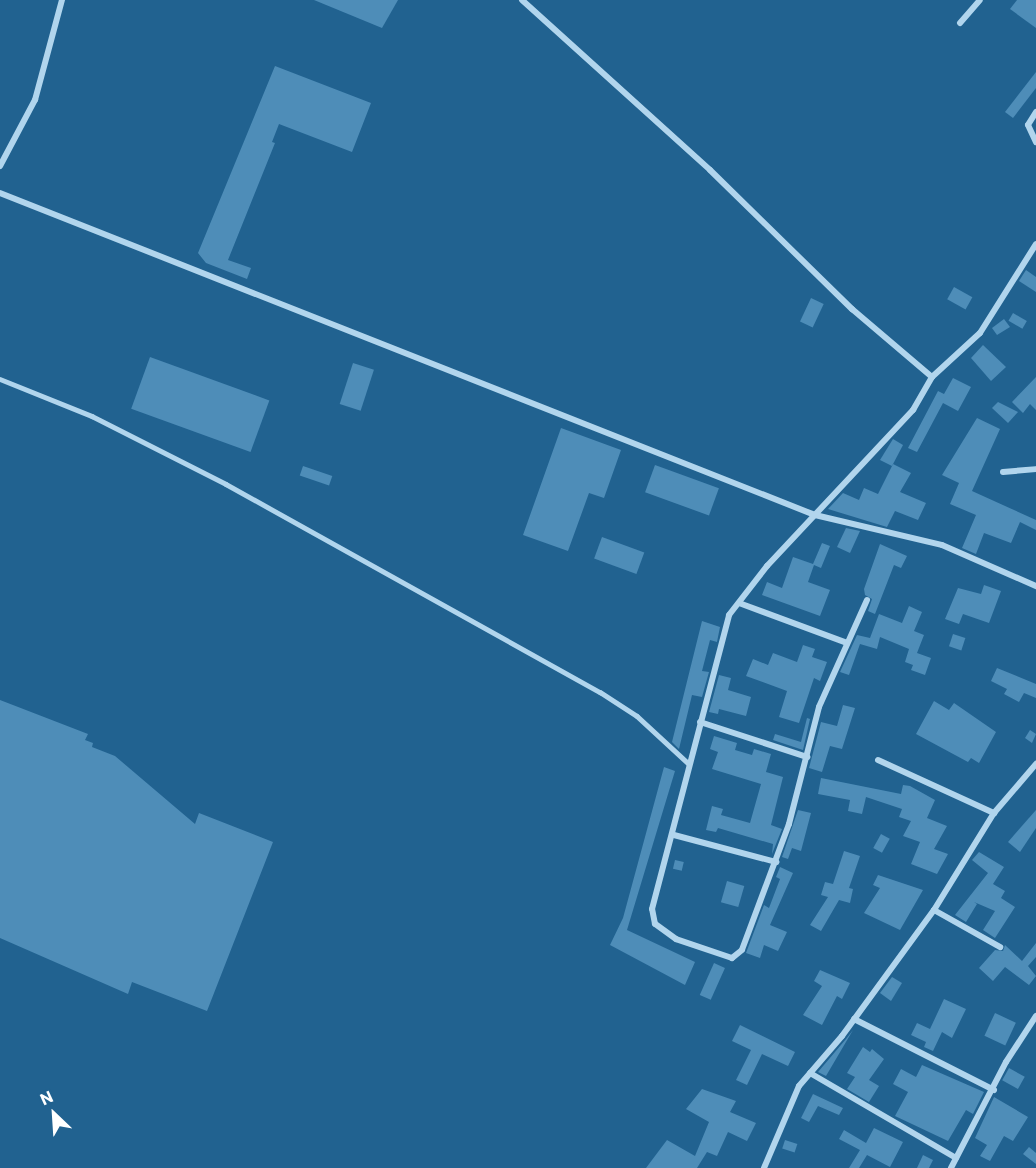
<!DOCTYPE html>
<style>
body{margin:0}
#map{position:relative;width:1036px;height:1168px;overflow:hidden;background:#216290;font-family:Commissioner,sans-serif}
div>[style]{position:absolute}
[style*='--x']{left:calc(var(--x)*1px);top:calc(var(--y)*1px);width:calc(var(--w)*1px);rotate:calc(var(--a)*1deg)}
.building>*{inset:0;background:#4e8db8;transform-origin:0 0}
.service>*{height:4.5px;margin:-2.25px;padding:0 2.25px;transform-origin:2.25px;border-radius:2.25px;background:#b1d5ed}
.minor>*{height:6px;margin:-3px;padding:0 3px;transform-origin:3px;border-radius:3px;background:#b1d5ed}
span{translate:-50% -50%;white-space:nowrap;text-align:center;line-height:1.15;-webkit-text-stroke:5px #216290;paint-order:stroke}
.north{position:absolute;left:24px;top:1084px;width:60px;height:60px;-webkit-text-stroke:4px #216290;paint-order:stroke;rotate:335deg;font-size:16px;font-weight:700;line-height:24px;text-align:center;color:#fff}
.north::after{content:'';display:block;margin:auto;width:21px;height:27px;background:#fff;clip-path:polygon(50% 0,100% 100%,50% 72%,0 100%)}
</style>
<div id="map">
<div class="building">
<i style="clip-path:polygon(314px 0,398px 0,382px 28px)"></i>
<i style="clip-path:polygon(1017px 0,1036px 0,1036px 28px,1010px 9px)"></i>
<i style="clip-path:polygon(275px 66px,371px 103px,352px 152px,279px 124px,272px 142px,275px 143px,228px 260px,251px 268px,247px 279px,206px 263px,198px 253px)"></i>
<i style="clip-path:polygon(1036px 72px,1036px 88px,1013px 118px,1005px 112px)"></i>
<i style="clip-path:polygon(1026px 270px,1036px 277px,1036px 292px,1019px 281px)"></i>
<i style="left:954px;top:287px;width:21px;height:14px;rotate:29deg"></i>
<i style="left:811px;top:298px;width:14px;height:26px;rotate:25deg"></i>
<i style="left:1013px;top:313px;width:16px;height:9px;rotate:30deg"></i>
<i style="clip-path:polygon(1004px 319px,1010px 327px,997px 335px,992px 328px)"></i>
<i style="clip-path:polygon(983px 345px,1006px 367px,991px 381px,971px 358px)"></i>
<i style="left:150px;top:357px;width:127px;height:55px;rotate:20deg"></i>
<i style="left:353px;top:363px;width:22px;height:43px;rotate:18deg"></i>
<i style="clip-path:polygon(1036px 377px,1036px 410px,1030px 404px,1023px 413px,1012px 402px)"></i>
<i style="clip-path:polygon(953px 378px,971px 387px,958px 411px,943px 403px,917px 452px,908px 448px,938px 391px,944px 394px)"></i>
<i style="clip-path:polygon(998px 402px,1018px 412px,1008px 423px,992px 408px)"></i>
<i style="clip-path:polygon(977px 418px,1000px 429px,972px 491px,1036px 520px,1036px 530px,1020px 522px,1011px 543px,984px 533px,976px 554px,962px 548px,976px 515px,950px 504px,959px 483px,942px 475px)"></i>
<i style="clip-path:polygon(561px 428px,621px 450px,604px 498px,589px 493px,568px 551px,523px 535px)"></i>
<i style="clip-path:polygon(893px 439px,903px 445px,892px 466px,880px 460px)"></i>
<i style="clip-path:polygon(893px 464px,911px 473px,900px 492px,926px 503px,918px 520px,895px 511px,887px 527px,828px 509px,843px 493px,859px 500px,864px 488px,878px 494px)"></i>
<i style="left:655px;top:465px;width:68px;height:29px;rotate:20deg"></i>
<i style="left:303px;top:466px;width:31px;height:10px;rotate:19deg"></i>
<i style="clip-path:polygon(846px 528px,860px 531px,850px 553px,837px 547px)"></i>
<i style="left:602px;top:537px;width:45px;height:23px;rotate:20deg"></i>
<i style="clip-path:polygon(822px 543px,830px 546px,821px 568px,814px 565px,808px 582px,830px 590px,820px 616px,762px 595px,767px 582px,782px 588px,793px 557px,813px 564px)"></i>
<i style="clip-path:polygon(880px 544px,907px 556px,901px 568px,894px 565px,875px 614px,868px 611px,872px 599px,865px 595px,864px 589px)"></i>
<i style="clip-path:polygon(984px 585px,1001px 591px,989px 623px,963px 614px,959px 624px,945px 619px,958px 588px,981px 594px)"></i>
<i style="clip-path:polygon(909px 606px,922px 612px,914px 631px,924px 635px,917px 653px,931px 658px,925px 675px,911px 670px,913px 665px,905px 662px,909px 649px,880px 637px,877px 649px,860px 644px,849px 675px,840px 672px,857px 635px,870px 638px,879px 614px,902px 623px)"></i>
<i style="clip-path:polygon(702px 621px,720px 627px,717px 642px,710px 640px,702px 671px,709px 672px,702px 697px,692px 695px,679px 749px,672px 742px)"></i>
<i style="left:953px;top:634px;width:13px;height:13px;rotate:18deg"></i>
<i style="clip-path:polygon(803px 645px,815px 649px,812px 657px,827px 662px,820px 681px,814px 678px,799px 723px,779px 717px,787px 691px,746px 676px,753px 659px,768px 665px,773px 653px,797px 662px)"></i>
<i style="clip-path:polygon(997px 668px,1036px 684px,1036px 698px,1024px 693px,1019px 702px,1004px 694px,1007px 689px,991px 681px)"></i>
<i style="clip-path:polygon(719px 675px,731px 678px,728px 690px,751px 697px,746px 716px,719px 709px,718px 714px,709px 712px)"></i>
<i style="clip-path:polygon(0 700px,88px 734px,85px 740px,93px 743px,92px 747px,115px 756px,195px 824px,199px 813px,273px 842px,207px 1011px,132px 982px,128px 994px,0 938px)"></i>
<i style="clip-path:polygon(934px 701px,949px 710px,954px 703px,996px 732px,979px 763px,971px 758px,968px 762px,916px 734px)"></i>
<i style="clip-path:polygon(843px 705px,855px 708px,842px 749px,830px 746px,822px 772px,809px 768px,821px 722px,837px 726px)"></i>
<i style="clip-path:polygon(807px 718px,810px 719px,803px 750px,773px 740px,775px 734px,801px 742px)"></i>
<i style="clip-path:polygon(1030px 730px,1036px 734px,1032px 743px,1025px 738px)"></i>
<i style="clip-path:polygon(714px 736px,737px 743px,735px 750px,752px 755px,754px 749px,771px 754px,766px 772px,783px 777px,771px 825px,782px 829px,772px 854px,773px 844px,718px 828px,716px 832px,706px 830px,712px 806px,723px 809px,721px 815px,750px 823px,761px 784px,712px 769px,718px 752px,710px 749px)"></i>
<i style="clip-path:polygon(664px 767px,675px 771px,627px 930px,695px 962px,685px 985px,610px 945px,623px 918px)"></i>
<i style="clip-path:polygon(821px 778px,901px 794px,903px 785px,910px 786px,935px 800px,927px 818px,947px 826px,934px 849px,948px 854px,937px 874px,911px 864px,920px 842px,903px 836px,911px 821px,899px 817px,902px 809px,866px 797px,862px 814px,848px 811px,850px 800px,818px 794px)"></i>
<i style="clip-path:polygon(798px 810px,811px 813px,801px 851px,792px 848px,788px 859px,782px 857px)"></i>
<i style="clip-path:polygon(1036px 810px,1036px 828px,1020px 852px,1008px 842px)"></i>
<i style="left:881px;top:834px;width:10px;height:16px;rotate:29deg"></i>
<i style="clip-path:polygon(844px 851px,860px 856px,849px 888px,853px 889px,850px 903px,839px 900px,821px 931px,810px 925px,828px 897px,821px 895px,825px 882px,833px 884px)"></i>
<i style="clip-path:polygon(979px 852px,1004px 867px,993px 884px,1005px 891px,1001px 898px,1015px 907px,995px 938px,983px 930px,995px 911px,974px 902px,977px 904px,966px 922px,955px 915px,988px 873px,972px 860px)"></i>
<i style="left:675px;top:860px;width:9px;height:9px;rotate:13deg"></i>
<i style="clip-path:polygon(780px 867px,793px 873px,770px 925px,787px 932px,778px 951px,764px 945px,760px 958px,746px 953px,764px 905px,769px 908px,780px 879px,776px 877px)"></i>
<i style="clip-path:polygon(878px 875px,923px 890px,900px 930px,864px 913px,880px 888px,873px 885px)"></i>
<i style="left:727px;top:881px;width:18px;height:22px;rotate:16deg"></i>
<i style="clip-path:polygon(1036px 943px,1036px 957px,1028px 966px,1036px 976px,1029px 985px,1005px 967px,993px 981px,979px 968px,995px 950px,1003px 951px,1005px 945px,1022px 961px)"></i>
<i style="left:714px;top:963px;width:12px;height:35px;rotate:24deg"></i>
<i style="clip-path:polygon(820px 970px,850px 983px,842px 999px,837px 996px,822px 1025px,803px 1015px,822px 986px,814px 981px)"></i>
<i style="clip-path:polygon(892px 977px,902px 983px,891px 1001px,880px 993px)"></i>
<i style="clip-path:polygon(944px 999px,966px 1009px,952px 1038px,942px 1032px,933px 1051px,924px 1047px,926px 1042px,911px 1035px,917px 1023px,930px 1029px)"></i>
<i style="left:995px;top:1013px;width:23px;height:25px;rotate:25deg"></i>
<i style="clip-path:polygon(740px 1025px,795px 1052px,788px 1066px,762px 1054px,747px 1085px,736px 1080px,751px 1050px,732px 1041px)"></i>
<i style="clip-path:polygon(853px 1030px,826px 1076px,818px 1072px,846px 1039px)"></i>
<i style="clip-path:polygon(863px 1047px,870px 1052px,872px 1049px,884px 1059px,869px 1080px,879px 1086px,869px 1102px,847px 1089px,855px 1077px,847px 1073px)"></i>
<i style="clip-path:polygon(922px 1065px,984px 1092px,973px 1114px,966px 1110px,948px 1141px,895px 1116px,908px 1092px,893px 1084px,901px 1069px,916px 1077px)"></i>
<i style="left:1009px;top:1068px;width:18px;height:14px;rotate:29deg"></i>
<i style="clip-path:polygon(702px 1089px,736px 1101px,730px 1112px,756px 1123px,747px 1141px,728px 1132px,717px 1156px,707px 1152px,697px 1168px,646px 1168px,667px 1140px,695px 1156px,709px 1122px,686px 1109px)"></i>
<i style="clip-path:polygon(813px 1094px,843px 1108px,839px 1115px,818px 1106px,809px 1122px,801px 1118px)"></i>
<i style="clip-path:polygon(994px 1097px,1028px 1117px,1013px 1141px,1004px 1136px,990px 1161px,980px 1156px,987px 1145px,975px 1138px)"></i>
<i style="clip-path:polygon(874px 1128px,903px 1142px,890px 1167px,867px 1155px,859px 1168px,849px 1168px,860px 1150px,839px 1139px,844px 1130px,866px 1143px)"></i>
<i style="left:785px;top:1140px;width:13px;height:9px;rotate:18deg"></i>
<i style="clip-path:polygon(1029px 1147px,1036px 1153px,1036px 1164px,1023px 1154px)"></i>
<i style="clip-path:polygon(923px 1155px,933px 1160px,929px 1168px,917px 1168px)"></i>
</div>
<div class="service">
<i style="--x:0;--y:379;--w:99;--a:21.9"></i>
<i style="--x:92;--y:416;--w:150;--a:26.9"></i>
<i style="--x:226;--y:484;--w:428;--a:29.1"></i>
<i style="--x:600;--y:692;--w:44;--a:33"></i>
<i style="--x:637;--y:716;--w:71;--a:42.7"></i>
</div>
<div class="minor">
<i style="--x:522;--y:0;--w:253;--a:42.1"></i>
<i style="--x:710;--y:170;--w:199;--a:44.4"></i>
<i style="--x:852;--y:309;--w:105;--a:40.4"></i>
<i style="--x:960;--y:23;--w:30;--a:-49"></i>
<i style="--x:1036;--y:112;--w:15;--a:122"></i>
<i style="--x:1028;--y:125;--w:19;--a:65"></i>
<i style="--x:0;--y:166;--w:75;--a:-62.1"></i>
<i style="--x:35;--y:100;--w:104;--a:-74.9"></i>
<i style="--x:0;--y:193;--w:876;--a:21.56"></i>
<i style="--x:815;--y:515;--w:130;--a:13.3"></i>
<i style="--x:942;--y:545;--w:103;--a:23.6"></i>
<i style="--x:1003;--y:472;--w:33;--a:-5"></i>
<i style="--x:867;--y:600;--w:117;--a:114.2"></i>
<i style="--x:819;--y:707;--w:121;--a:104.4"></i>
<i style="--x:789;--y:824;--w:134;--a:110.5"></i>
<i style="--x:742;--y:950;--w:13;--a:141"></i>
<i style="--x:732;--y:958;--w:59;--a:-161.3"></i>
<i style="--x:676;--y:939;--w:26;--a:-144"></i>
<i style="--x:655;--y:924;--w:15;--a:-101"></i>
<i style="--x:652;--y:909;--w:304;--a:-75.3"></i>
<i style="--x:729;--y:615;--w:62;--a:-52.2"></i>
<i style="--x:767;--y:566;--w:214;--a:-46.9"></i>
<i style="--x:913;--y:410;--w:38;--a:-60"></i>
<i style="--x:932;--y:377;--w:65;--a:-42.5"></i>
<i style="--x:980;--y:333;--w:105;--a:-57.8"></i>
<i style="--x:739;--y:603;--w:115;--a:20.3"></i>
<i style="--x:700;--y:722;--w:113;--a:18.1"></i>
<i style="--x:878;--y:760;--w:128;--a:24.6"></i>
<i style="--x:674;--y:835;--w:106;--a:14.8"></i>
<i style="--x:934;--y:910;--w:76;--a:29.3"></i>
<i style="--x:854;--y:1019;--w:157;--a:26.9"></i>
<i style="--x:810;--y:1073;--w:169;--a:30.2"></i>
<i style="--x:764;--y:1168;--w:89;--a:-66.9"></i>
<i style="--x:799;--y:1086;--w:66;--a:-49.3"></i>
<i style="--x:842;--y:1036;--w:156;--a:-53.9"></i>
<i style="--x:934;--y:910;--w:114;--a:-58.3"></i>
<i style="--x:994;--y:813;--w:65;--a:-49.4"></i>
<i style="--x:951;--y:1168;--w:119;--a:-62.6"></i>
<i style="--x:1006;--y:1062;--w:55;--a:-56.9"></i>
</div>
<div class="north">N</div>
</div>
